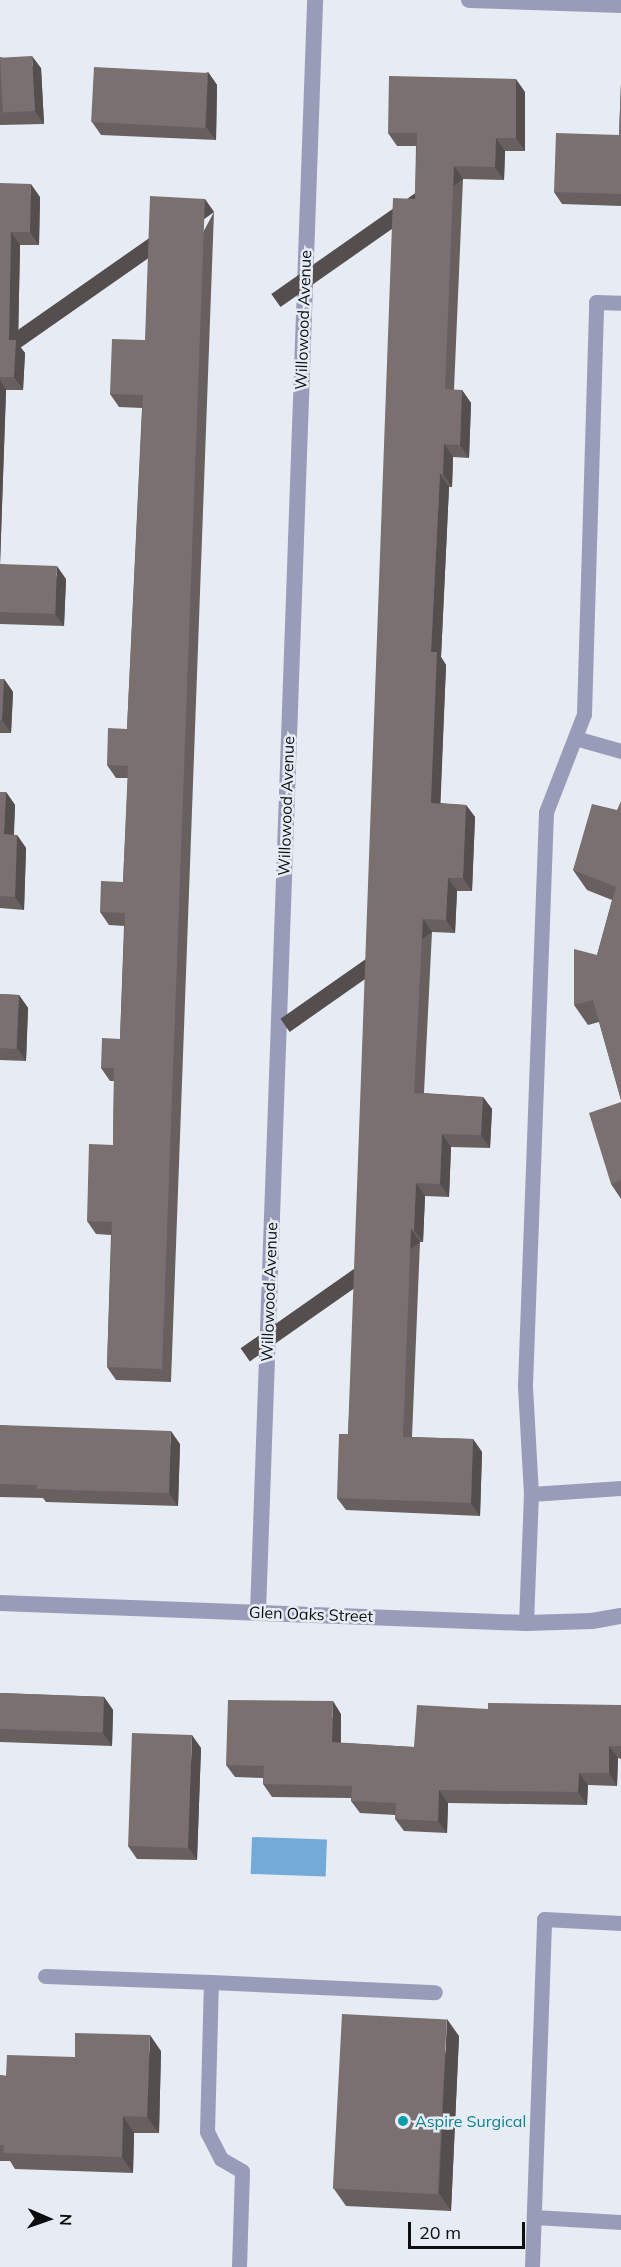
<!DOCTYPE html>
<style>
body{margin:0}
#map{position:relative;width:621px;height:2267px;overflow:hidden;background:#e7ecf4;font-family:Mulish,sans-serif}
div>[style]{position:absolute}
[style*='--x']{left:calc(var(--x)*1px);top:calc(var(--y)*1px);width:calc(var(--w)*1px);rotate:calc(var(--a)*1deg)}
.water>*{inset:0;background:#73aad8;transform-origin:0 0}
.service>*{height:15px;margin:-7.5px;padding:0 7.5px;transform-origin:7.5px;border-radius:7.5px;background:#999cb8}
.minor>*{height:16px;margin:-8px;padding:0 8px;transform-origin:8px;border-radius:8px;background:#999cb8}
.wall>*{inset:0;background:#68605f}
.shaded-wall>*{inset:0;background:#554e4e;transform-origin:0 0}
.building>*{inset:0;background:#79706f;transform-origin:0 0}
.dots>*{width:16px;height:16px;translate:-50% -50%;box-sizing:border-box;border:3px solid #e7ecf4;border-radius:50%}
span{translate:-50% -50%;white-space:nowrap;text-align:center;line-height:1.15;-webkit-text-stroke:5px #e7ecf4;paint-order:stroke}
.street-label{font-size:16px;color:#0c0e10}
.culture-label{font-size:16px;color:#0d838f}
.left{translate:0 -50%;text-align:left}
.north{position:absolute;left:18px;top:2189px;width:60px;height:60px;-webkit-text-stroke:4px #e7ecf4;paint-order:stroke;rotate:92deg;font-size:16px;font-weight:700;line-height:24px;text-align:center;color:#0c0e10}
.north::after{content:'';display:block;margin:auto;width:21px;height:27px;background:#0c0e10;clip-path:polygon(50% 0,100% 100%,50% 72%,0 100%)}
.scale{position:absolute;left:408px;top:2222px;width:117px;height:27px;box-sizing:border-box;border:3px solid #0c0e10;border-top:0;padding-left:8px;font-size:18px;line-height:21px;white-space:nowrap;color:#0c0e10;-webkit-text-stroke:4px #e7ecf4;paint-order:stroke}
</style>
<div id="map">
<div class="water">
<i style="left:252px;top:1837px;width:75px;height:37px;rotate:2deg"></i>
</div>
<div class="service">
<i style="--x:575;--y:738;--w:48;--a:15.8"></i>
<i style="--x:531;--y:1494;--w:90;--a:-3.8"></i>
<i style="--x:526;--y:1623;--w:129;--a:-87.8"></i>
<i style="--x:531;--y:1494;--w:109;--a:-93.2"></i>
<i style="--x:525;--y:1385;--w:573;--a:-87.9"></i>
<i style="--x:546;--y:812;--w:105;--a:-68.8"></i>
<i style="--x:584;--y:714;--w:412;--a:-88.3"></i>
<i style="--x:596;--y:302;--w:25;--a:2"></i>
<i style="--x:45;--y:1976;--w:166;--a:2.1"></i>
<i style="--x:534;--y:2217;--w:87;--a:3.3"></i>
<i style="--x:239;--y:2267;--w:96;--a:-88.2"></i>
<i style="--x:242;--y:2171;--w:24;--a:-150"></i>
<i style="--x:221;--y:2159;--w:30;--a:-117"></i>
<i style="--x:207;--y:2132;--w:150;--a:-88.5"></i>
<i style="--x:211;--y:1982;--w:224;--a:2.6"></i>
<i style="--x:532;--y:2267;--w:348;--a:-88"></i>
<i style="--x:544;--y:1919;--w:77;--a:3"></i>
</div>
<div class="minor">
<i style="--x:469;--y:0;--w:152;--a:1.9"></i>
<i style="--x:0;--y:1603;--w:526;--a:2.18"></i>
<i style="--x:526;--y:1623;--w:66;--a:-1.7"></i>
<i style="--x:592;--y:1621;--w:29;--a:-10"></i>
<i style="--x:258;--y:1612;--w:1613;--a:-87.97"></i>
</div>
<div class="wall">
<i style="clip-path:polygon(0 57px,41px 68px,44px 124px,0 125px)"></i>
<i style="clip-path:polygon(208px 72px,217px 85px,216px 140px,101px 135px,92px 122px)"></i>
<i style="clip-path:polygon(621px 83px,621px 206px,562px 204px,554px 192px,619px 135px)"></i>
<i style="clip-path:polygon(525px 92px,525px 151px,505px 151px,504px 180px,463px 179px,454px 390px,462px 390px,471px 403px,469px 458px,453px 457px,452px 487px,449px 487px,441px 657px,446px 665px,440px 803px,466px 805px,475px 817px,472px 891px,457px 891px,455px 933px,432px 932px,424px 1093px,483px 1097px,492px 1109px,490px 1148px,451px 1147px,449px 1197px,425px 1196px,423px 1242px,420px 1242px,412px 1437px,473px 1439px,482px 1452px,480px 1516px,346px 1510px,337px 1498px,348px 1434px,415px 199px,416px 146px,397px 146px,388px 133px)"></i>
<i style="clip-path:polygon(0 183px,40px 197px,39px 245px,20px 245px,18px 344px,25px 353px,23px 390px,6px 390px,0 564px,66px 579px,64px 626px,0 624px)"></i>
<i style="clip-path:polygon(214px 212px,171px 1382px,116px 1380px,107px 1367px,111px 1235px,96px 1234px,87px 1221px,113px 1145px,114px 1081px,110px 1081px,101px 1068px,120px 1039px,124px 926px,109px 925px,100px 912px,123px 882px,128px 778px,116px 778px,107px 765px,127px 729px,142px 408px,119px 407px,110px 394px,145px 340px)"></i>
<i style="clip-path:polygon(0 679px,4px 679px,13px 692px,11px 733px,0 733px)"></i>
<i style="clip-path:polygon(0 792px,6px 792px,15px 805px,14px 835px,17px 835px,26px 848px,24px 910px,0 908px)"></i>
<i style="clip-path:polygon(617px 810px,621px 1100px,599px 1022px,588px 1025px,574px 1005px,597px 955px,612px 900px,587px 890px,573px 870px)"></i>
<i style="clip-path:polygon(0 994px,19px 995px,28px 1008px,26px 1061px,0 1060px)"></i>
<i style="clip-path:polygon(621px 1102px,621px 1199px,611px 1184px)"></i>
<i style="clip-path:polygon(0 1425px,180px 1444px,178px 1506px,46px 1502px,43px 1498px,0 1497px)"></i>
<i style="clip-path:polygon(0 1693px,104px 1697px,113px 1710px,112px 1746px,0 1742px)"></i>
<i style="clip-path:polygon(621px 1705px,621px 1759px,618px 1758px,617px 1786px,588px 1785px,587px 1805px,448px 1803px,447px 1833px,404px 1831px,395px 1819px,395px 1815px,360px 1813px,351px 1801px,351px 1798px,272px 1797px,263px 1784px,263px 1778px,235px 1777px,226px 1765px,341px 1714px,341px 1743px,414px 1747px,488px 1709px)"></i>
<i style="clip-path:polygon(201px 1748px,197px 1860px,137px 1859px,128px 1846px)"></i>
<i style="clip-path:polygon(459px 2036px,451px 2211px,346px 2206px,334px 2189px)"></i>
<i style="clip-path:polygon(161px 2051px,159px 2133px,134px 2133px,133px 2173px,15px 2169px,10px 2161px,0 2161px,0 2075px,6px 2076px,75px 2057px)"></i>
</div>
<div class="shaded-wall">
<i style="clip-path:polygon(32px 56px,41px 68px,44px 124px,35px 111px)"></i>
<i style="clip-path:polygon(208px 72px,217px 85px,216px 140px,206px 127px)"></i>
<i style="clip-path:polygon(516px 79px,525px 92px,525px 151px,516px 138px)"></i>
<i style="clip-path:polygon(496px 138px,505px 151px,504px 180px,495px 167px)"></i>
<i style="left:454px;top:166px;width:16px;height:223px;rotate:55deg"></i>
<i style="clip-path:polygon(31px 184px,40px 197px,39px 245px,30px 232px)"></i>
<i style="left:205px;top:199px;width:16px;height:1171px;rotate:55deg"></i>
<i style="clip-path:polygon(11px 232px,20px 245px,18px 344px,25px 353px,23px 390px,14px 377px,9px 340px)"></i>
<i style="clip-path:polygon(0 380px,6px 390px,0 565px)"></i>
<i style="clip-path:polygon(462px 390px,471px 403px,469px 458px,460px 445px)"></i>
<i style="clip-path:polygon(444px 444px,453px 457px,452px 487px,443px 474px)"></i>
<i style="clip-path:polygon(440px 474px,449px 487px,441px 657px,446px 665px,440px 816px,431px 803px,431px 652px)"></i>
<i style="clip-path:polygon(57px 566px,66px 579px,64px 626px,55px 614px)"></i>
<i style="clip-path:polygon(4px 679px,13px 692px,11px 733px,2px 720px)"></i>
<i style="clip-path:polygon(6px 792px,15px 805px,13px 847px,4px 834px)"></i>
<i style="clip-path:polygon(466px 805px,475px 817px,472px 891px,463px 878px)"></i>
<i style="clip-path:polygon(17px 835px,26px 848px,24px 910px,15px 897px)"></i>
<i style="clip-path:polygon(448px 878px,457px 891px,455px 933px,446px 920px)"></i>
<i style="left:423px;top:919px;width:16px;height:174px;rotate:55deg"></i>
<i style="clip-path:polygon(19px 995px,28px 1008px,26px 1061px,17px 1048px)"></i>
<i style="clip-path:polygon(483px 1097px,492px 1109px,490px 1148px,481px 1135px)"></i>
<i style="clip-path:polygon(442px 1134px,451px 1147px,449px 1197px,440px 1184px)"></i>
<i style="clip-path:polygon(416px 1183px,425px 1196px,423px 1242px,414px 1230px)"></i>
<i style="left:411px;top:1229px;width:16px;height:208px;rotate:55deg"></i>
<i style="clip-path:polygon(171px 1431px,180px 1444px,178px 1506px,169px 1493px)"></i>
<i style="clip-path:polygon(473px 1439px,482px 1452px,480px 1516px,471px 1503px)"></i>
<i style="clip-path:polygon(104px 1697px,113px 1710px,112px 1746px,103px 1733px)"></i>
<i style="clip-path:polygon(333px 1701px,341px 1714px,340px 1755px,332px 1742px)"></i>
<i style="clip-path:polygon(192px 1735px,201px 1748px,197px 1860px,188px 1847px)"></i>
<i style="clip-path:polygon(609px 1746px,618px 1758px,617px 1786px,609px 1773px)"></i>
<i style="clip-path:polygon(579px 1773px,588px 1785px,587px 1805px,578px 1792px)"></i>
<i style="clip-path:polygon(439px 1790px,448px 1803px,447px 1833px,438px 1821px)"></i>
<i style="clip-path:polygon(447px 2019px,459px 2036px,451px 2211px,439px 2193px)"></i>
<i style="clip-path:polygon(150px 2035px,161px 2051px,159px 2133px,147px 2117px)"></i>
<i style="clip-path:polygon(123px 2116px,134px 2133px,133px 2173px,122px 2157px)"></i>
</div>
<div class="building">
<i style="left:32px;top:56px;width:55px;height:32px;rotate:87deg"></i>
<i style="left:94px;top:67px;width:114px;height:55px;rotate:3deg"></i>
<i style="clip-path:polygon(389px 76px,516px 79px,516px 138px,496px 138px,495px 167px,454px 166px,445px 389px,462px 390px,460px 445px,444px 444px,443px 474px,440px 474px,431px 652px,437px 652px,431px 803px,466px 805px,463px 878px,448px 878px,446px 920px,423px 919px,414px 1093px,483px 1097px,481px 1135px,442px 1134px,440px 1184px,416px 1183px,414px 1230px,411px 1229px,403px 1437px,473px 1439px,471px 1503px,337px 1498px,339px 1434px,348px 1434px,393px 198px,415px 199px,417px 133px,388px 133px)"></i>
<i style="clip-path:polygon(621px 83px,621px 194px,554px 192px,556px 133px,619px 135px)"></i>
<i style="clip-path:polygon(0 183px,31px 184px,30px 232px,11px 232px,9px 340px,16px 340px,14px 377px,0 377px)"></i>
<i style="clip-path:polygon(150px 196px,205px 199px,162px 1369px,107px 1367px,112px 1222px,87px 1221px,89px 1144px,113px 1145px,114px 1068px,101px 1068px,102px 1038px,120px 1039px,125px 913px,100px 912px,101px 881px,123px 882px,128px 766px,107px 765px,108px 728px,127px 729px,143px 395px,110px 394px,112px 339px,145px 340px)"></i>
<i style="left:0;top:564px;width:57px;height:48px;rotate:2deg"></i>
<i style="clip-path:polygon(0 679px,4px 679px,2px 720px,0 720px)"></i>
<i style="clip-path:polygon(0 792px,6px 792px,4px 834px,17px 835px,15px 897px,0 896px)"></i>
<i style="clip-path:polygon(621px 801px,621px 1100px,593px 1000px,574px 1005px,574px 949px,597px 955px,616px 887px,573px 870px,592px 804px,617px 810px)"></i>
<i style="left:0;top:994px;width:19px;height:54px;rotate:3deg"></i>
<i style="clip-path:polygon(621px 1102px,621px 1180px,611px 1184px,589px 1113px)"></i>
<i style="clip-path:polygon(0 1425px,171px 1431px,169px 1493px,37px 1489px,37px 1485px,0 1484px)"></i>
<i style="left:0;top:1693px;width:104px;height:36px;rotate:2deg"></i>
<i style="clip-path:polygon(228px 1700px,333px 1701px,332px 1742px,414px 1747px,417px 1705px,488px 1709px,488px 1703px,621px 1705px,621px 1746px,609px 1746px,609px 1773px,579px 1773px,578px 1792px,439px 1790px,438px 1821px,395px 1819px,396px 1803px,351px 1801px,352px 1786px,263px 1784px,264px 1766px,226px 1765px)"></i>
<i style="left:132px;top:1733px;width:60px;height:113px;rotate:2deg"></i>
<i style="left:342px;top:2014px;width:105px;height:175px;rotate:3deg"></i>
<i style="clip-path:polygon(75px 2033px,150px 2035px,147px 2117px,123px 2116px,122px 2157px,3px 2153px,4px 2145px,0 2145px,0 2075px,6px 2076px,7px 2055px,75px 2057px)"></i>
</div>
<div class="dots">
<i style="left:403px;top:2121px;background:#0f9aa8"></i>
</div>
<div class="street-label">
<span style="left:303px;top:320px;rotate:-88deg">Willowood Avenue</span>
<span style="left:286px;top:806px;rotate:-88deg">Willowood Avenue</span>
<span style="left:269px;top:1292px;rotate:-88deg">Willowood Avenue</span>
<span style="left:311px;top:1614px;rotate:2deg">Glen Oaks Street</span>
</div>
<div class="culture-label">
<span class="left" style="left:415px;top:2121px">Aspire Surgical</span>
</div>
<div class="north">N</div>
<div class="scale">20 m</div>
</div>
